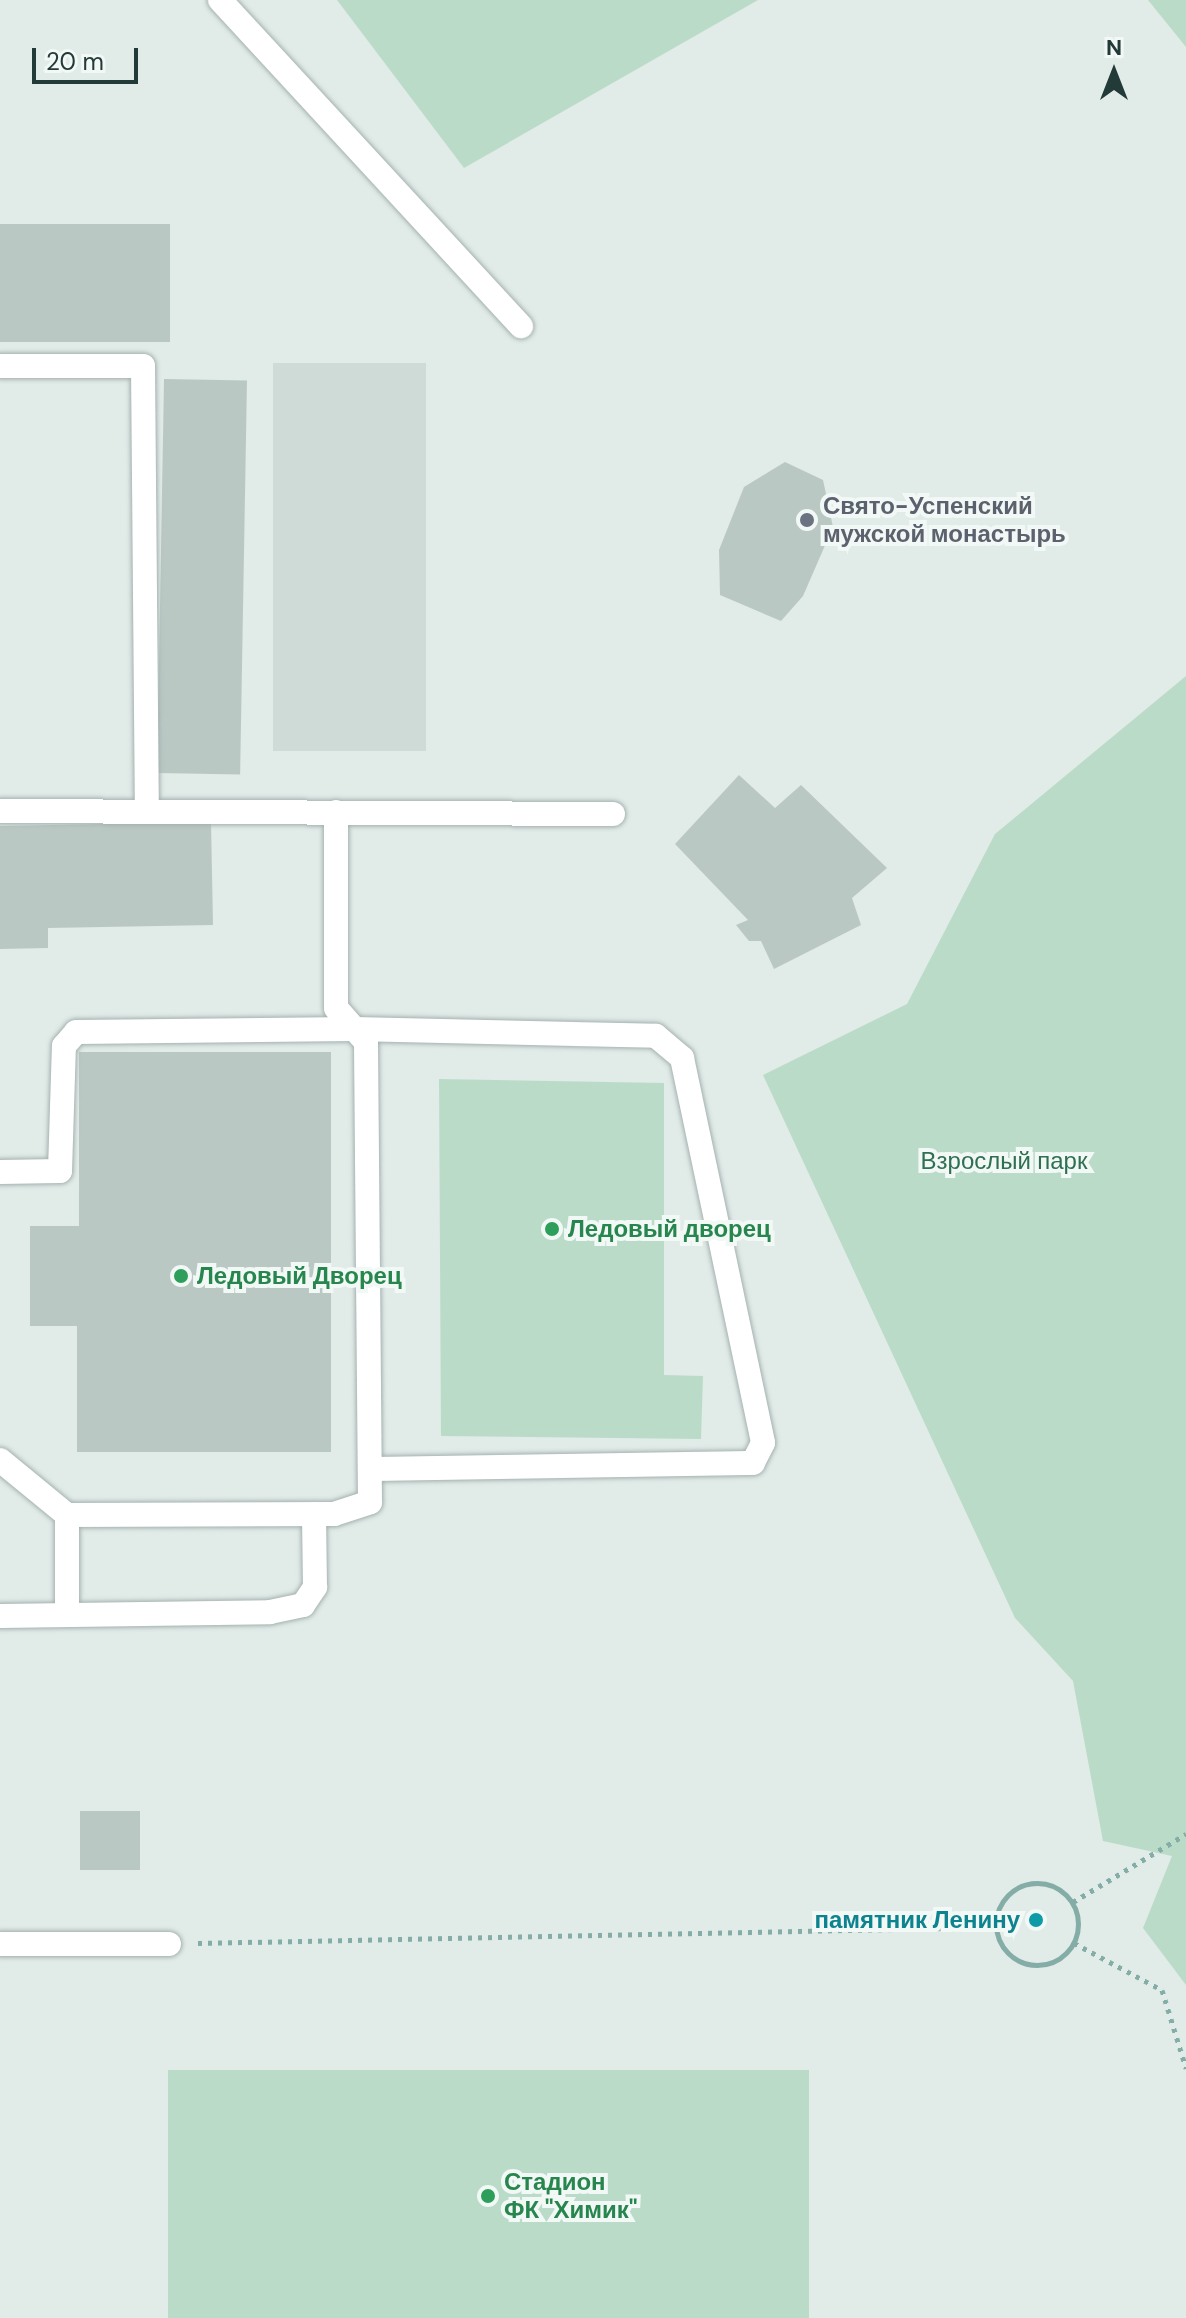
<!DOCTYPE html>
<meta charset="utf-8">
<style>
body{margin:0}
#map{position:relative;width:1186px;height:2318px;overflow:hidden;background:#e1ebe8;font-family:"DM Sans",sans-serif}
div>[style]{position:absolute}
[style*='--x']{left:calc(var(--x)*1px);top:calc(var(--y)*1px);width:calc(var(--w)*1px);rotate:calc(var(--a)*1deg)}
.built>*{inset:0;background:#cfdbd7;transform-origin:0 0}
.green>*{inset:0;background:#bbdbc9;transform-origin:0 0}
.building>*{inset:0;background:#bac8c4;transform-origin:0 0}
.path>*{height:5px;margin-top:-2.5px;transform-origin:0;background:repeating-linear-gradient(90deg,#83ada6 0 4px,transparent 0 10px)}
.path>.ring{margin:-2.5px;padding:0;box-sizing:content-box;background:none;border:5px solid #83ada6;border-radius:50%}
.roads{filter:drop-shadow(0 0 2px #a4b2b0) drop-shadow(0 0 2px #a4b2b0)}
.minor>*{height:24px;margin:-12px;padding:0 12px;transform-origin:12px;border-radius:12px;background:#fff}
.dots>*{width:22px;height:22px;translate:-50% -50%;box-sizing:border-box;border:4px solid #f1f8f5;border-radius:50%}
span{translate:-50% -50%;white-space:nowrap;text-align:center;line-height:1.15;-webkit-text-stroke:8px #f1f8f5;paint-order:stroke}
.worship-label{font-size:24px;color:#5b616d;font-weight:700}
.left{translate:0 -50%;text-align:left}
.park-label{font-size:24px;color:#2f6f52}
.leisure-label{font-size:24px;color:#27864d;font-weight:700}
.culture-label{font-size:24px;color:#0d838f;font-weight:700}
.right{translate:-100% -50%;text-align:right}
.north{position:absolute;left:1074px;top:32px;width:80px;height:80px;-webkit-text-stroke:6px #f1f8f5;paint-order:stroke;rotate:0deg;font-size:22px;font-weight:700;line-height:32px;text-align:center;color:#223a38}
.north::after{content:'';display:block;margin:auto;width:28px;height:36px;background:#223a38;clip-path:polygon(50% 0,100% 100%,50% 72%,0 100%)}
.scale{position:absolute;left:32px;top:48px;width:106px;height:36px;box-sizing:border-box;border:4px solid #223a38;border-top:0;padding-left:10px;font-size:24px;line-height:28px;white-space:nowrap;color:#223a38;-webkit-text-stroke:6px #f1f8f5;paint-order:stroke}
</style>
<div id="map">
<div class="built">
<i style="left:426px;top:363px;width:388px;height:153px;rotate:90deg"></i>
</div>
<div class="green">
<i style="clip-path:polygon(337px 0,758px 0,464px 168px)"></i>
<i style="clip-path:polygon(1148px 0,1186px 0,1186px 47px)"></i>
<i style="clip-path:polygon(1186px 676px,1186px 1985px,1143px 1928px,1172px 1856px,1103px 1841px,1073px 1681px,1015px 1618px,763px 1075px,907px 1004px,995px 834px)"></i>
<i style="clip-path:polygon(439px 1079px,664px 1083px,664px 1375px,703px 1376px,701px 1439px,441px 1436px)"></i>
<i style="left:168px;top:2070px;width:641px;height:248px"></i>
</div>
<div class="building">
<i style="left:0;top:224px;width:170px;height:118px"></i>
<i style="left:164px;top:379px;width:83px;height:394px;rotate:1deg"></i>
<i style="clip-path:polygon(785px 462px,823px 480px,833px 527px,803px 596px,781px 621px,720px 595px,719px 550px,744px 487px)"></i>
<i style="clip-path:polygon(739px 775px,775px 808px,801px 785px,887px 868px,852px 898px,861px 925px,774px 969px,761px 941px,749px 941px,736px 925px,748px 920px,675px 844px)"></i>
<i style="clip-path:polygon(211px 822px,213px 925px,48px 928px,48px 948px,0 949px,0 826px)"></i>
<i style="clip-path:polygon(79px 1052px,331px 1052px,331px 1452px,77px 1452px,77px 1326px,30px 1326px,30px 1226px,79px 1226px)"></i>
<i style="left:80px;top:1811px;width:60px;height:59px"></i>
</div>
<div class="path">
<i class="ring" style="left:996px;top:1883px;width:77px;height:77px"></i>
<i style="--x:1073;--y:1902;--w:132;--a:-31"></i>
<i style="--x:198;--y:1943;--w:798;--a:-1.15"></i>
<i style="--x:1074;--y:1943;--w:100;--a:28.1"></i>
<i style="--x:1162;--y:1990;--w:82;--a:72.9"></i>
</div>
<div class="roads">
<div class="minor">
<i style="--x:220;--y:0;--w:444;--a:47.3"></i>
<i style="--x:0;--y:366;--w:143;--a:0"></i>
<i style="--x:143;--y:366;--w:445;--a:89.5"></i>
<i style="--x:0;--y:811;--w:613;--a:0.28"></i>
<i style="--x:0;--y:1172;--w:60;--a:-1"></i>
<i style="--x:60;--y:1171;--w:125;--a:-88.2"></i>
<i style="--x:64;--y:1046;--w:18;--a:-49"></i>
<i style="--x:76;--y:1032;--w:278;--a:-0.6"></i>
<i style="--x:354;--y:1029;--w:302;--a:1.3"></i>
<i style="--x:656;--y:1036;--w:34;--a:40"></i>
<i style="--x:682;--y:1058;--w:393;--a:78.1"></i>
<i style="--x:763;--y:1443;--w:22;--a:117"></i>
<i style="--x:753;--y:1463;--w:383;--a:179.1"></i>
<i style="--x:0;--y:1460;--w:87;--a:39.4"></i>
<i style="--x:67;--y:1515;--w:267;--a:-0.2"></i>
<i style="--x:334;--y:1514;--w:38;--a:-18"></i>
<i style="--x:370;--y:1502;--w:460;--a:-90.5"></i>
<i style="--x:366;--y:1042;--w:45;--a:-131.4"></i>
<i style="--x:336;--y:1008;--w:196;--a:-90"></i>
<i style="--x:67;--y:1515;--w:100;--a:90"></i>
<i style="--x:0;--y:1616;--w:270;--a:-0.8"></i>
<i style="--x:270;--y:1612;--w:34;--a:-12"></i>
<i style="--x:303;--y:1605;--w:22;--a:-56"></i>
<i style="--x:315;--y:1587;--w:73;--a:-90.8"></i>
<i style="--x:0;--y:1944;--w:169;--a:0"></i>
</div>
</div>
<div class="dots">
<i style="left:807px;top:520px;background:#6b7280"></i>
<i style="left:552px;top:1229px;background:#2e9e5b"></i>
<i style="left:181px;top:1276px;background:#2e9e5b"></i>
<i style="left:1036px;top:1920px;background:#0f9aa8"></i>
<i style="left:488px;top:2196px;background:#2e9e5b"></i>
</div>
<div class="worship-label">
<span class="left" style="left:823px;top:520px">Свято-Успенский<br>мужской монастырь</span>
</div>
<div class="park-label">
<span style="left:1004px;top:1161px">Взрослый парк</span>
</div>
<div class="leisure-label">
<span class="left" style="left:568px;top:1229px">Ледовый дворец</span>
<span class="left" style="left:197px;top:1276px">Ледовый Дворец</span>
<span class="left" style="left:504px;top:2196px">Стадион<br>ФК "Химик"</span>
</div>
<div class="culture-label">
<span class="right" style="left:1020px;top:1920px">памятник Ленину</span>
</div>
<div class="north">N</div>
<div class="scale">20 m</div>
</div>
